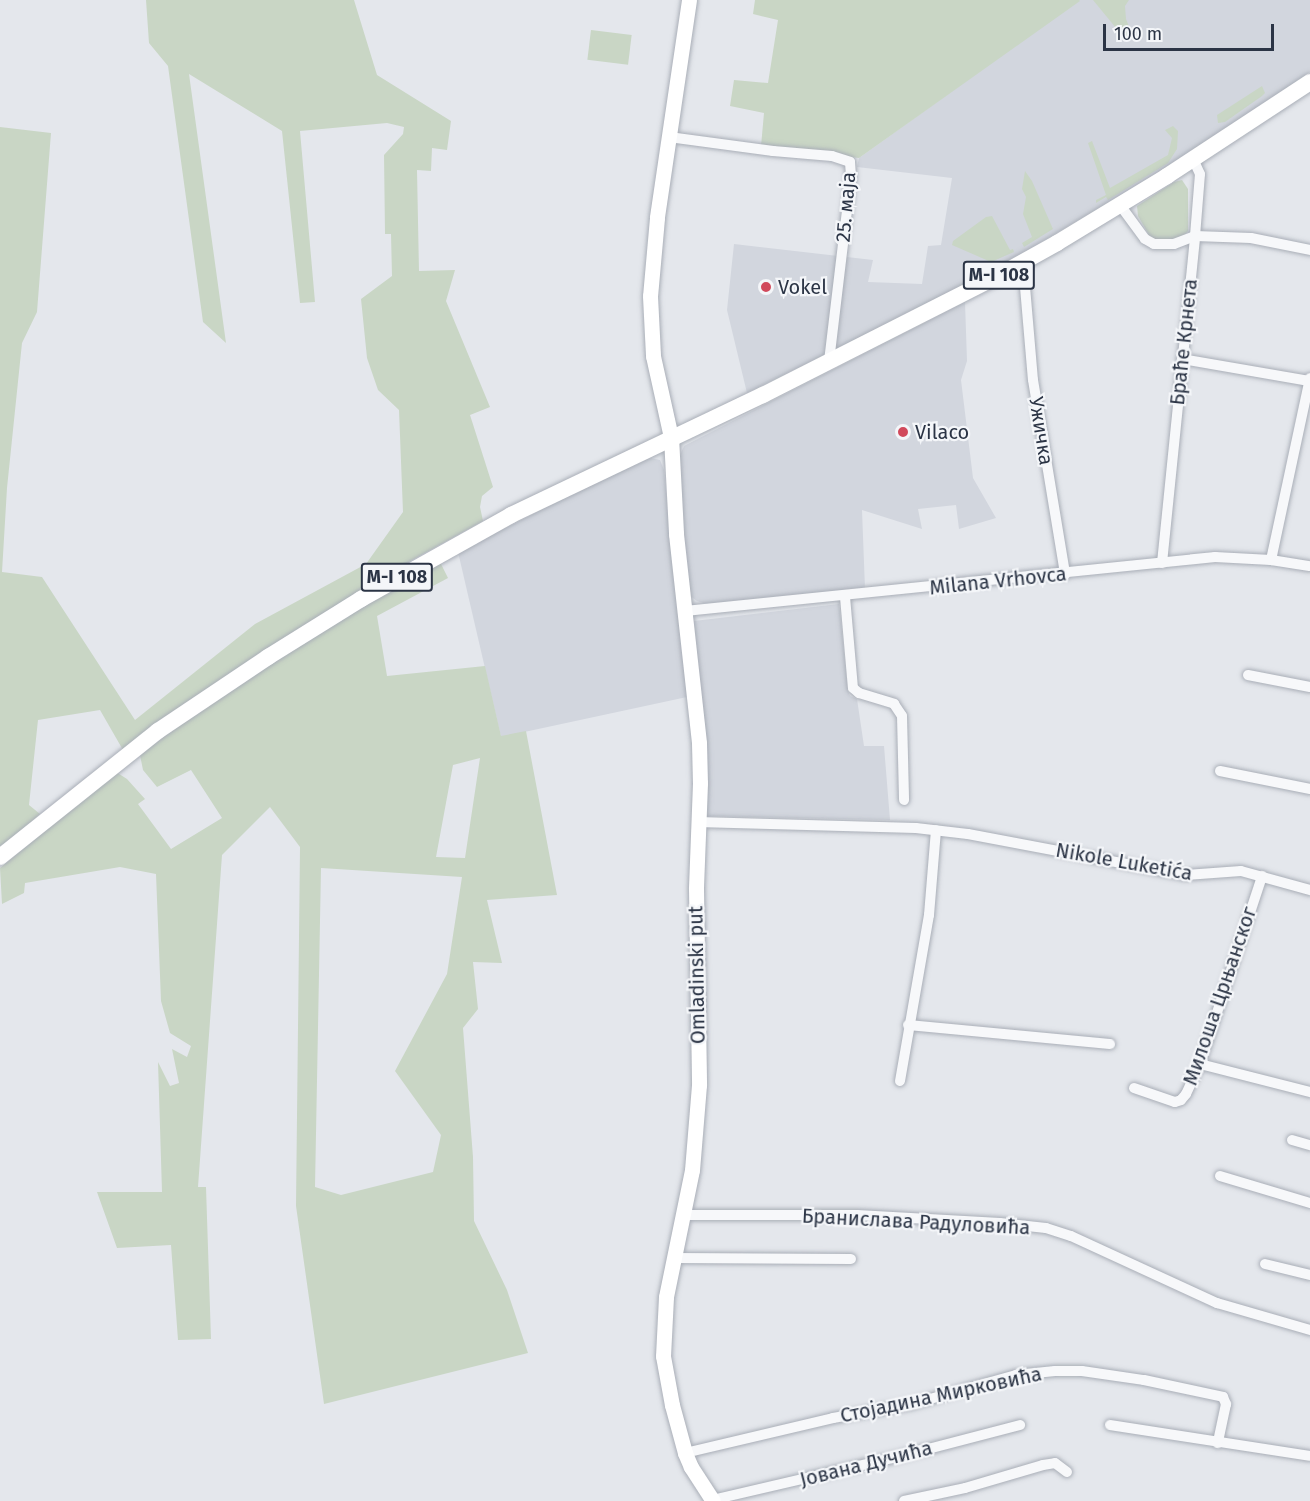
<!DOCTYPE html>
<meta charset="utf-8">
<style>
body{margin:0}
#map{position:relative;width:1310px;height:1501px;overflow:hidden;background:#e4e7ec;font-family:"Fira Sans",sans-serif}
div>[style]{position:absolute}
[style*='--x']{left:calc(var(--x)*1px);top:calc(var(--y)*1px);width:calc(var(--w)*1px);rotate:calc(var(--a)*1deg)}
.built>*{inset:0;background:#d2d6de}
.green>*{inset:0;background:#c9d6c5;transform-origin:0 0}
.roads{filter:drop-shadow(0 0 2px #a9aeb7) drop-shadow(0 0 2px #a9aeb7)}
.street>*{height:10px;margin:-5px;padding:0 5px;transform-origin:5px;border-radius:5px;background:#f7f8fa}
.secondary>*{height:15px;margin:-7.5px;padding:0 7.5px;transform-origin:7.5px;border-radius:7.5px;background:#fff}
.primary>*{height:16px;margin:-8px;padding:0 8px;transform-origin:8px;border-radius:8px;background:#fff}
.dots>*{width:16px;height:16px;translate:-50% -50%;box-sizing:border-box;border:3px solid #f4f6f9;border-radius:50%}
span{translate:-50% -50%;white-space:nowrap;text-align:center;line-height:1.15;-webkit-text-stroke:4.5px #f4f6f9;paint-order:stroke}
.shield-label span{padding:2px 4px;background:#f4f6f9;border:2px solid;border-radius:4px;-webkit-text-stroke-width:0}
.shield-label{font-size:18px;color:#2b3445;font-weight:700}
.street-label{font-size:20px;color:#2b3445}
.poi-label{font-size:20px;color:#2b3445}
.left{translate:0 -50%;text-align:left}
.scale{position:absolute;left:1103px;top:24px;width:171px;height:27px;box-sizing:border-box;border:3px solid #2b3445;border-top:0;padding-left:8px;font-size:18px;line-height:21px;white-space:nowrap;color:#2b3445;-webkit-text-stroke:4px #f4f6f9;paint-order:stroke}
</style>
<div id="map">
<div class="built">
<i style="clip-path:polygon(1079px 0,1310px 0,1310px 72px,1186px 156px,1028px 250px,929px 303px,747px 393px,727px 310px,734px 244px,873px 260px,868px 282px,922px 284px,928px 246px,941px 245px,952px 178px,857px 167px,859px 158px)"></i>
<i style="clip-path:polygon(965px 302px,967px 361px,961px 380px,973px 478px,996px 518px,959px 529px,956px 505px,918px 509px,922px 529px,862px 510px,865px 589px,710px 605px,697px 601px,689px 595px,677px 462px,684px 446px)"></i>
<i style="clip-path:polygon(651px 458px,660px 460px,664px 470px,687px 697px,501px 737px,458px 552px,640px 460px)"></i>
<i style="clip-path:polygon(839px 604px,848px 691px,850px 696px,857px 699px,864px 746px,884px 746px,890px 820px,707px 816px,708px 788px,694px 621px)"></i>
</div>
<div class="green">
<i style="clip-path:polygon(146px 0,354px 0,377px 75px,451px 121px,447px 150px,432px 148px,431px 171px,417px 170px,419px 271px,455px 270px,446px 301px,490px 407px,470px 415px,493px 487px,482px 496px,480px 507px,483px 521px,394px 570px,283px 639px,123px 750px,100px 710px,38px 720px,29px 805px,40px 814px,0 849px,0 127px,51px 133px,37px 312px,22px 343px,7px 488px,2px 572px,42px 577px,135px 720px,255px 624px,366px 564px,403px 512px,399px 410px,378px 390px,367px 358px,361px 299px,392px 276px,391px 234px,385px 234px,384px 155px,403px 134px,404px 127px,387px 123px,300px 131px,315px 302px,300px 303px,282px 131px,189px 74px,226px 343px,203px 322px,168px 66px,149px 43px)"></i>
<i style="clip-path:polygon(755px 0,1079px 0,1080px 1px,859px 158px,761px 146px,764px 113px,730px 106px,734px 80px,768px 83px,778px 20px,753px 14px)"></i>
<i style="clip-path:polygon(1093px 0,1129px 0,1125px 6px,1126px 19px,1132px 34px,1125px 39px)"></i>
<i style="left:591px;top:30px;width:41px;height:30px;rotate:7deg"></i>
<i style="clip-path:polygon(1262px 86px,1265px 93px,1262px 96px,1225px 122px,1218px 123px,1217px 115px)"></i>
<i style="clip-path:polygon(1173px 126px,1178px 131px,1177px 149px,1168px 163px,1108px 200px,1106px 197px,1096px 203px,1096px 200px,1106px 195px,1088px 143px,1092px 141px,1110px 188px,1168px 155px,1172px 138px,1165px 130px)"></i>
<i style="clip-path:polygon(1025px 171px,1032px 181px,1053px 229px,1024px 247px,1022px 243px,1032px 237px,1023px 214px,1026px 197px,1022px 189px)"></i>
<i style="clip-path:polygon(1182px 180px,1188px 189px,1188px 231px,1183px 237px,1157px 241px,1149px 235px,1138px 216px,1137px 206px,1174px 182px)"></i>
<i style="clip-path:polygon(992px 216px,1010px 250px,1013px 249px,1014px 252px,991px 262px,952px 245px,953px 241px,986px 217px)"></i>
<i style="clip-path:polygon(evenodd,439px 560px,448px 578px,377px 616px,387px 676px,485px 666px,501px 736px,526px 731px,557px 895px,487px 900px,502px 963px,473px 962px,478px 1009px,463px 1028px,473px 1157px,474px 1221px,507px 1290px,528px 1353px,324px 1404px,296px 1206px,300px 847px,270px 807px,222px 855px,198px 1187px,206px 1187px,211px 1339px,178px 1340px,171px 1245px,117px 1248px,97px 1192px,162px 1192px,158px 1062px,170px 1086px,179px 1083px,172px 1049px,187px 1057px,191px 1046px,170px 1033px,161px 1001px,156px 874px,120px 867px,25px 883px,24px 893px,2px 904px,0 868px,116px 772px,127px 779px,145px 799px,138px 804px,171px 849px,222px 818px,191px 770px,157px 787px,143px 770px,140px 755px,193px 715px,276px 660px,439px 560px,480px 758px,465px 858px,436px 857px,453px 765px,480px 758px,439px 560px,321px 868px,462px 877px,447px 974px,395px 1071px,441px 1135px,433px 1172px,341px 1195px,315px 1187px,321px 868px)"></i>
</div>
<div class="roads">
<div class="street">
<i style="--x:669;--y:137;--w:105;--a:7.7"></i>
<i style="--x:773;--y:151;--w:59;--a:4.8"></i>
<i style="--x:832;--y:156;--w:19;--a:18"></i>
<i style="--x:850;--y:162;--w:15;--a:86"></i>
<i style="--x:851;--y:177;--w:185;--a:96.8"></i>
<i style="--x:1120;--y:205;--w:42;--a:53.7"></i>
<i style="--x:1145;--y:239;--w:10;--a:29"></i>
<i style="--x:1154;--y:244;--w:20;--a:0"></i>
<i style="--x:1174;--y:244;--w:22;--a:-21"></i>
<i style="--x:1195;--y:236;--w:62;--a:-85.4"></i>
<i style="--x:1200;--y:174;--w:17;--a:-115"></i>
<i style="--x:1025;--y:287;--w:93;--a:85.1"></i>
<i style="--x:1033;--y:380;--w:197;--a:80.6"></i>
<i style="--x:1182;--y:359;--w:130;--a:9.8"></i>
<i style="--x:1271;--y:560;--w:186;--a:-77.9"></i>
<i style="--x:1162;--y:563;--w:329;--a:-84.2"></i>
<i style="--x:1195;--y:236;--w:56;--a:2"></i>
<i style="--x:1251;--y:238;--w:60;--a:11.5"></i>
<i style="--x:845;--y:597;--w:91;--a:85"></i>
<i style="--x:853;--y:688;--w:8;--a:40"></i>
<i style="--x:859;--y:693;--w:37;--a:17"></i>
<i style="--x:894;--y:704;--w:14;--a:56"></i>
<i style="--x:902;--y:716;--w:84;--a:88.6"></i>
<i style="--x:685;--y:611;--w:533;--a:-5.82"></i>
<i style="--x:1215;--y:557;--w:56;--a:3.1"></i>
<i style="--x:1271;--y:560;--w:39;--a:9"></i>
<i style="--x:1248;--y:675;--w:63;--a:11"></i>
<i style="--x:1220;--y:771;--w:92;--a:11.3"></i>
<i style="--x:697;--y:822;--w:219;--a:1.6"></i>
<i style="--x:916;--y:828;--w:52;--a:6.6"></i>
<i style="--x:968;--y:834;--w:222;--a:10.7"></i>
<i style="--x:1186;--y:875;--w:55;--a:-4.2"></i>
<i style="--x:1241;--y:871;--w:72;--a:15.4"></i>
<i style="--x:908;--y:1025;--w:203;--a:5.4"></i>
<i style="--x:1200;--y:1064;--w:114;--a:14.3"></i>
<i style="--x:900;--y:1081;--w:169;--a:-80.1"></i>
<i style="--x:929;--y:915;--w:85;--a:-85.3"></i>
<i style="--x:1134;--y:1088;--w:43;--a:18.9"></i>
<i style="--x:1175;--y:1102;--w:6;--a:-18"></i>
<i style="--x:1181;--y:1100;--w:8;--a:-50"></i>
<i style="--x:1186;--y:1094;--w:33;--a:-65"></i>
<i style="--x:1200;--y:1064;--w:198;--a:-71.7"></i>
<i style="--x:1292;--y:1140;--w:19;--a:16"></i>
<i style="--x:1220;--y:1176;--w:94;--a:16.7"></i>
<i style="--x:682;--y:1215;--w:175;--a:0"></i>
<i style="--x:857;--y:1215;--w:143;--a:3.2"></i>
<i style="--x:1000;--y:1223;--w:46;--a:6.2"></i>
<i style="--x:1046;--y:1228;--w:26;--a:18"></i>
<i style="--x:1071;--y:1236;--w:161;--a:24.7"></i>
<i style="--x:1217;--y:1303;--w:97;--a:16.2"></i>
<i style="--x:673;--y:1258;--w:178;--a:0.3"></i>
<i style="--x:1265;--y:1264;--w:46;--a:13.7"></i>
<i style="--x:1110;--y:1425;--w:202;--a:8.8"></i>
<i style="--x:685;--y:1453;--w:152;--a:-13.3"></i>
<i style="--x:833;--y:1418;--w:80;--a:-10"></i>
<i style="--x:912;--y:1404;--w:108;--a:-15.6"></i>
<i style="--x:1016;--y:1375;--w:39;--a:-6"></i>
<i style="--x:1055;--y:1371;--w:27;--a:0"></i>
<i style="--x:1082;--y:1371;--w:63;--a:8.3"></i>
<i style="--x:1144;--y:1380;--w:81;--a:12.1"></i>
<i style="--x:1223;--y:1397;--w:8;--a:67"></i>
<i style="--x:1226;--y:1404;--w:40;--a:102"></i>
<i style="--x:712;--y:1500;--w:198;--a:-13.1"></i>
<i style="--x:905;--y:1455;--w:119;--a:-14.6"></i>
<i style="--x:904;--y:1501;--w:62;--a:-12"></i>
<i style="--x:965;--y:1488;--w:81;--a:-16.4"></i>
<i style="--x:1043;--y:1465;--w:12;--a:-9"></i>
<i style="--x:1055;--y:1463;--w:15;--a:37"></i>
</div>
<div class="secondary">
<i style="--x:689;--y:0;--w:220;--a:98.4"></i>
<i style="--x:657;--y:218;--w:78;--a:95.1"></i>
<i style="--x:650;--y:296;--w:60;--a:87.1"></i>
<i style="--x:653;--y:356;--w:83;--a:77.5"></i>
<i style="--x:671;--y:437;--w:97;--a:87"></i>
<i style="--x:676;--y:534;--w:210;--a:83.7"></i>
<i style="--x:699;--y:743;--w:40;--a:88.6"></i>
<i style="--x:700;--y:783;--w:106;--a:92.2"></i>
<i style="--x:696;--y:889;--w:196;--a:89.1"></i>
<i style="--x:699;--y:1085;--w:85;--a:94.7"></i>
<i style="--x:692;--y:1170;--w:130;--a:101.6"></i>
<i style="--x:666;--y:1297;--w:59;--a:92.9"></i>
<i style="--x:663;--y:1356;--w:50;--a:79.6"></i>
<i style="--x:672;--y:1405;--w:50;--a:74.8"></i>
<i style="--x:685;--y:1453;--w:15;--a:67"></i>
<i style="--x:691;--y:1467;--w:40;--a:57.1"></i>
</div>
<div class="primary">
<i style="--x:0;--y:857;--w:202;--a:-38.6"></i>
<i style="--x:158;--y:731;--w:133;--a:-33.9"></i>
<i style="--x:268;--y:657;--w:110;--a:-31.9"></i>
<i style="--x:361;--y:599;--w:172;--a:-29.2"></i>
<i style="--x:511;--y:515;--w:279;--a:-25.5"></i>
<i style="--x:763;--y:395;--w:261;--a:-26.9"></i>
<i style="--x:996;--y:277;--w:70;--a:-29.1"></i>
<i style="--x:1057;--y:243;--w:129;--a:-31.3"></i>
<i style="--x:1167;--y:176;--w:171;--a:-33.3"></i>
</div>
</div>
<div class="dots">
<i style="left:766px;top:287px;background:#d1495b"></i>
<i style="left:903px;top:432px;background:#d1495b"></i>
</div>
<div class="shield-label">
<span style="left:999px;top:275px">M-I 108</span>
<span style="left:397px;top:577px">M-I 108</span>
</div>
<div class="street-label">
<span style="left:846px;top:207px;rotate:-85deg">25. маја</span>
<span style="left:1184px;top:342px;rotate:-84deg">Браће Крнета</span>
<span style="left:1041px;top:431px;rotate:81deg">Ужичка</span>
<span style="left:998px;top:581px;rotate:-6deg">Milana Vrhovca</span>
<span style="left:1124px;top:862px;rotate:10deg">Nikole Luketića</span>
<span style="left:697px;top:975px;rotate:-91deg">Omladinski put</span>
<span style="left:1220px;top:996px;rotate:-71deg">Милоша Црњанског</span>
<span style="left:916px;top:1222px;rotate:3deg">Бранислава Радуловића</span>
<span style="left:941px;top:1395px;rotate:-12deg">Стојадина Мирковића</span>
<span style="left:866px;top:1464px;rotate:-14deg">Јована Дучића</span>
</div>
<div class="poi-label">
<span class="left" style="left:778px;top:287px">Vokel</span>
<span class="left" style="left:915px;top:432px">Vilaco</span>
</div>
<div class="scale">100 m</div>
</div>
